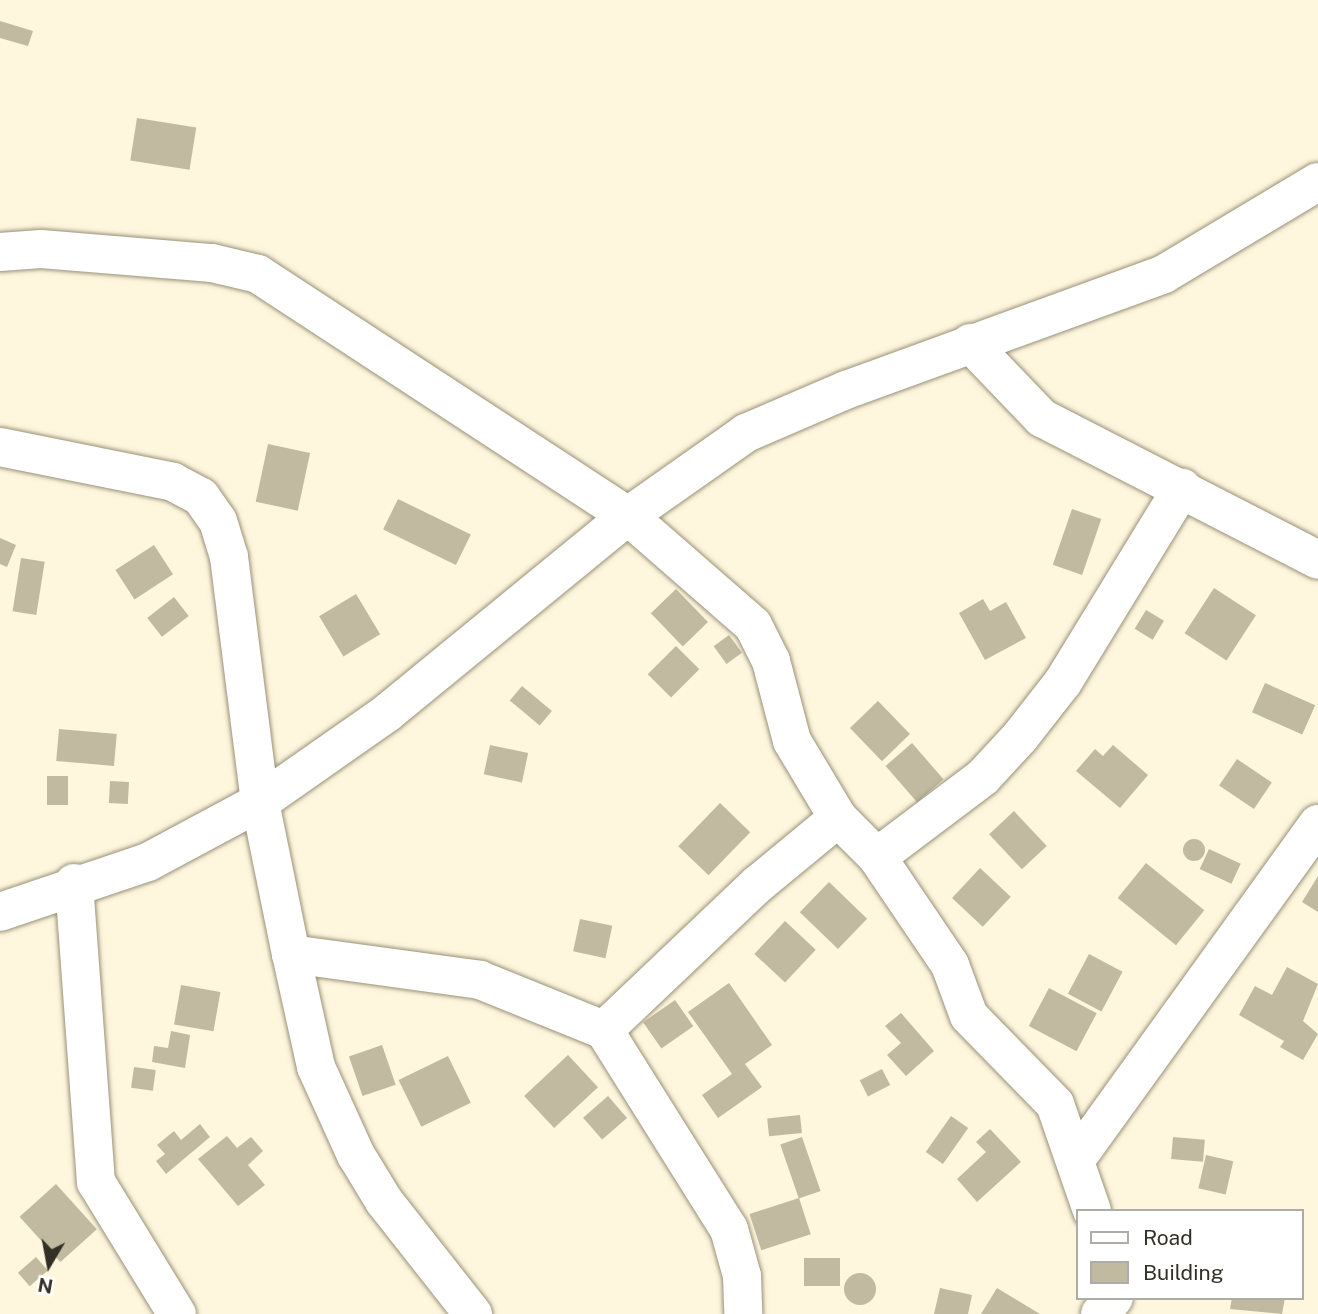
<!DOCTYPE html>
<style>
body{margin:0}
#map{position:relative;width:1318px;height:1314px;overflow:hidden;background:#fef6dd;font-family:"Public Sans",sans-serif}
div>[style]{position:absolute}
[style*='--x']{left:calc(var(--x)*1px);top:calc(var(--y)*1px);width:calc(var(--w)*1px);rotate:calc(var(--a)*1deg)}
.building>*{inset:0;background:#c1baa1;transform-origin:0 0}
.round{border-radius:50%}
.roads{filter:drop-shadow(0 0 2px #989179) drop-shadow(0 0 2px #989179)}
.minor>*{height:38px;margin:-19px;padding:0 19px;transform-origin:19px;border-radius:19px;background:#fff}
span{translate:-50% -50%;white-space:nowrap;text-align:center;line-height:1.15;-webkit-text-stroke:5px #fff;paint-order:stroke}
.legend{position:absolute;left:1076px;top:1209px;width:228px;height:91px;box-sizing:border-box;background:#fff;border:2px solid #adaca8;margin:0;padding:9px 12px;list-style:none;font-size:21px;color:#322f26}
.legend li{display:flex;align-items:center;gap:14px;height:35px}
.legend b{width:35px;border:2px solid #adaca8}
.north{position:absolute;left:14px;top:1230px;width:70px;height:70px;-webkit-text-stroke:5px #fff;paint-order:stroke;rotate:190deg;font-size:19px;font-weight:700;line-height:28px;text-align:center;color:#322f26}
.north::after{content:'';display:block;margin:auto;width:24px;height:32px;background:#322f26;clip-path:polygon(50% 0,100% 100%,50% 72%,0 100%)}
</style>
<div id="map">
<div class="building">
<i style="clip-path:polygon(0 21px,33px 31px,28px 46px,0 38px)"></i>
<i style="left:137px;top:118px;width:60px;height:43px;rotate:9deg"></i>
<i style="left:268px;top:444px;width:43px;height:59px;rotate:12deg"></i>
<i style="left:398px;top:499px;width:81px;height:34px;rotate:26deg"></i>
<i style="left:1072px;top:509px;width:31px;height:59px;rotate:19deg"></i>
<i style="clip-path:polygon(0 538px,16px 545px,7px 567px,0 564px)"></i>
<i style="left:154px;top:545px;width:35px;height:46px;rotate:57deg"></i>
<i style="left:21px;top:558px;width:24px;height:54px;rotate:9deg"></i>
<i style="left:1214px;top:588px;width:50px;height:54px;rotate:33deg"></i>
<i style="left:676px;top:589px;width:46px;height:35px;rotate:46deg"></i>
<i style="left:356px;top:594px;width:47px;height:43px;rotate:59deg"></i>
<i style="left:174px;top:597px;width:24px;height:34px;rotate:52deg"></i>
<i style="clip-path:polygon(983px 599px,990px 611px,1006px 602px,1026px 638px,985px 660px,959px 613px)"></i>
<i style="left:1146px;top:610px;width:21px;height:22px;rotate:31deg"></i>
<i style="left:729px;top:635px;width:22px;height:19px;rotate:54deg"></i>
<i style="left:676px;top:646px;width:33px;height:40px;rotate:45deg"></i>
<i style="left:1265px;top:683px;width:55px;height:32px;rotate:24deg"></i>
<i style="left:522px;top:686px;width:39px;height:19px;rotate:40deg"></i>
<i style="left:878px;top:701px;width:46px;height:39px;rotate:46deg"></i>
<i style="left:59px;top:729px;width:58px;height:32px;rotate:5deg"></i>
<i style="left:912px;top:743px;width:48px;height:35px;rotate:49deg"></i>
<i style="left:490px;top:745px;width:39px;height:30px;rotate:12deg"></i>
<i style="clip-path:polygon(1113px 745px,1148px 775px,1120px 808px,1076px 771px,1095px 749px,1103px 756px)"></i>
<i style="left:1237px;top:759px;width:42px;height:32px;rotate:34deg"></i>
<i style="left:47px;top:776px;width:21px;height:29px"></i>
<i style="left:110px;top:781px;width:19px;height:22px;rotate:3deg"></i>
<i style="left:720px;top:803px;width:42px;height:60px;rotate:44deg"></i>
<i style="left:1014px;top:811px;width:48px;height:34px;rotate:47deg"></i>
<i class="round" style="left:1183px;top:839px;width:22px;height:22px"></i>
<i style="left:1209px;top:849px;width:35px;height:22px;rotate:25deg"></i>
<i style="left:1146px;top:863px;width:75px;height:45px;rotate:39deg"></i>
<i style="left:980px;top:868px;width:42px;height:41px;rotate:43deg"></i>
<i style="clip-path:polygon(1318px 876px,1318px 912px,1302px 902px)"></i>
<i style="left:829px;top:882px;width:53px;height:42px;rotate:44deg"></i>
<i style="left:580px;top:919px;width:33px;height:33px;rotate:12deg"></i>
<i style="left:785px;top:921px;width:42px;height:45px;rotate:43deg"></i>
<i style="left:1089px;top:954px;width:38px;height:45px;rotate:28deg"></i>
<i style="clip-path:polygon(1287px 967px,1318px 984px,1303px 1021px,1318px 1034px,1303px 1060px,1280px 1047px,1284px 1041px,1239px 1015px,1255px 986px,1272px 995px)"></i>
<i style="clip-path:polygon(729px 983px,772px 1045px,745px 1064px,762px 1087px,718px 1118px,702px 1095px,732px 1074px,688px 1012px)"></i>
<i style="left:181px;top:985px;width:40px;height:40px;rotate:10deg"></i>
<i style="left:1049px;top:988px;width:54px;height:43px;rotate:28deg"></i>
<i style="left:675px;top:1000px;width:32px;height:39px;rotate:55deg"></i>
<i style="clip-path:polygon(901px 1013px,934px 1051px,906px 1076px,887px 1055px,901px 1043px,885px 1026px)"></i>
<i style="clip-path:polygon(171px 1031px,190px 1035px,185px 1068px,152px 1062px,154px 1046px,168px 1048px)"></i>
<i style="left:382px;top:1045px;width:42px;height:35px;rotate:71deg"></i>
<i style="left:568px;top:1055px;width:44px;height:60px;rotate:47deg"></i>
<i style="left:448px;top:1056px;width:52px;height:55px;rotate:64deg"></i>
<i style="left:134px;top:1067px;width:22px;height:21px;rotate:8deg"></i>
<i style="left:882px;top:1069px;width:18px;height:25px;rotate:63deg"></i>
<i style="left:608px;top:1096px;width:29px;height:33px;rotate:49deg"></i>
<i style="left:800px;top:1115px;width:18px;height:33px;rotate:84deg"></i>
<i style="left:951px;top:1116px;width:21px;height:44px;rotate:35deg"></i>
<i style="clip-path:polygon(200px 1124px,210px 1137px,166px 1174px,156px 1161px,165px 1154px,157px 1145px,174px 1131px,181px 1140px)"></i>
<i style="clip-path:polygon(990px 1129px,1021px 1162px,977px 1202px,957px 1179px,986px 1152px,976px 1142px)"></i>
<i style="clip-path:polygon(227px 1136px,237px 1148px,251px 1137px,263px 1151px,248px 1165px,265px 1185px,238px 1206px,198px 1159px)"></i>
<i style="left:802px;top:1137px;width:57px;height:23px;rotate:71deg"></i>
<i style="left:1173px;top:1137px;width:32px;height:22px;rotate:5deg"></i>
<i style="left:1206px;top:1155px;width:28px;height:34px;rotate:13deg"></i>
<i style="left:56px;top:1184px;width:61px;height:49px;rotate:48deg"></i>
<i style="left:799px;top:1198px;width:38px;height:52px;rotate:72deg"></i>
<i style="left:36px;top:1257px;width:18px;height:24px;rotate:49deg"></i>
<i style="left:804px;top:1258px;width:36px;height:28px"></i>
<i class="round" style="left:844px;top:1273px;width:32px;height:32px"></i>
<i style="clip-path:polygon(940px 1288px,972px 1295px,968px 1314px,934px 1314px)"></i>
<i style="clip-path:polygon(997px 1288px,1040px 1314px,981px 1314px)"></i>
<i style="clip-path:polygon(1232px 1298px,1285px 1298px,1282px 1314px,1230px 1309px)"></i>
</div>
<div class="roads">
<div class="minor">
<i style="--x:0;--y:252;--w:41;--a:-4.2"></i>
<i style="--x:41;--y:249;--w:172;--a:4.7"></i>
<i style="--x:212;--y:263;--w:47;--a:13.4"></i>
<i style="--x:258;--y:274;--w:442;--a:33.2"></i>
<i style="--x:628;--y:516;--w:166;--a:41.1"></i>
<i style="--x:753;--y:625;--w:40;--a:63.4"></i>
<i style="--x:771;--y:661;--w:83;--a:75.3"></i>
<i style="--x:792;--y:741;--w:90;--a:59.1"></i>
<i style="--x:838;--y:818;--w:55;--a:45"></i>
<i style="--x:877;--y:857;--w:130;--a:55.9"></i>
<i style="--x:950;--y:965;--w:54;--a:69.6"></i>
<i style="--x:969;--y:1016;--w:123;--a:45.7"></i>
<i style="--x:1055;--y:1104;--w:113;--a:70.9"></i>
<i style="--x:970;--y:343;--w:104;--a:46.2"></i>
<i style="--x:1042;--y:418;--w:310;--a:27.2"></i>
<i style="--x:0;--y:447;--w:177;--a:11.4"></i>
<i style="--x:173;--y:482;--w:32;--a:28"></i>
<i style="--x:201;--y:497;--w:29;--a:55"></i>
<i style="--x:218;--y:521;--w:38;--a:73"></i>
<i style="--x:229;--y:557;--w:247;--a:82.8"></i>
<i style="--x:260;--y:802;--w:155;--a:78.5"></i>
<i style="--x:291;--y:954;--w:191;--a:7.8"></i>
<i style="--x:480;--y:980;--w:134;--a:22"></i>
<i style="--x:604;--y:1030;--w:235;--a:57.9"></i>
<i style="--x:729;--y:1229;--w:49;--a:74.5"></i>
<i style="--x:742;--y:1276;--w:38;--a:88"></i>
<i style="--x:877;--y:857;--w:133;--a:-37"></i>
<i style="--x:983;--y:777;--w:54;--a:-47.2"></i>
<i style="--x:1020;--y:737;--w:70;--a:-52"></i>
<i style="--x:1063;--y:682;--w:228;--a:-58.5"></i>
<i style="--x:74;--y:883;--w:300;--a:85.8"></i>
<i style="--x:96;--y:1182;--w:155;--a:58.5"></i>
<i style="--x:0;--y:912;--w:156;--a:-18.7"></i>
<i style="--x:148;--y:862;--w:127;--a:-28.2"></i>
<i style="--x:260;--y:802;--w:155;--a:-35"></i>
<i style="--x:387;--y:713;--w:311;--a:-39.3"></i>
<i style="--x:628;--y:516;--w:144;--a:-35.1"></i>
<i style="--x:746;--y:433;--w:109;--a:-23.3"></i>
<i style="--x:846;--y:390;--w:338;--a:-20"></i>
<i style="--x:1164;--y:274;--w:179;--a:-30.9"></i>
<i style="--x:291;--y:954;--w:116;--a:77.5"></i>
<i style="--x:316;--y:1067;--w:97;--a:65.6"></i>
<i style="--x:356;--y:1155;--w:54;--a:58.7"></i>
<i style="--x:384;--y:1201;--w:144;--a:51.8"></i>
<i style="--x:604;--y:1030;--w:212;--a:-43.5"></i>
<i style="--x:758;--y:884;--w:104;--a:-39.5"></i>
<i style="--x:1077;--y:1158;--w:412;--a:-54.2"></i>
<i style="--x:1100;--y:1314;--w:21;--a:-49"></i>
</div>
</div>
<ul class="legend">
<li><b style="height:9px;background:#fff"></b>Road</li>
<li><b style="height:19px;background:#c1baa1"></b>Building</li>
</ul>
<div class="north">N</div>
</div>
